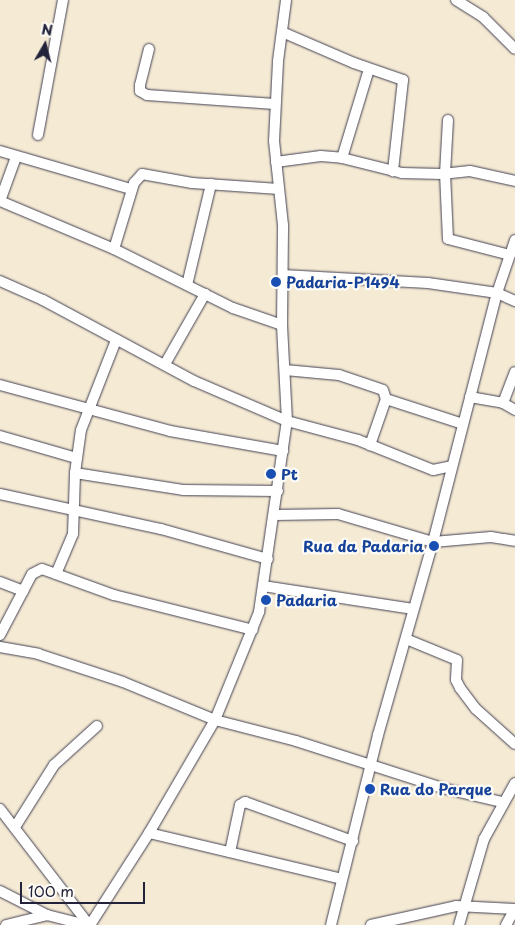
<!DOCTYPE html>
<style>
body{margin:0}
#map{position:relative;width:515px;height:925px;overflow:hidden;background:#f5ead4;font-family:"Playpen Sans",sans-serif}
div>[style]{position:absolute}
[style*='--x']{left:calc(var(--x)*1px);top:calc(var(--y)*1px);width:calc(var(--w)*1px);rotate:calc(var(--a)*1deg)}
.roads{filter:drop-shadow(0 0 1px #424052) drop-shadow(0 0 1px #424052)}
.minor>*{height:10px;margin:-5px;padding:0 5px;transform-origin:5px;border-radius:5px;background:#fff}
.dots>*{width:14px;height:14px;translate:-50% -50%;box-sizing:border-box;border:2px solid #fdfcf7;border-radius:50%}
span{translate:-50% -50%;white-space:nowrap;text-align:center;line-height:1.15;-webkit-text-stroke:4.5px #fdfcf7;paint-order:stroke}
.transit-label{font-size:15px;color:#164399;font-weight:700}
.left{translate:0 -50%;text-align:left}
.right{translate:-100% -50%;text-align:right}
.north{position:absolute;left:20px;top:20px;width:50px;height:50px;-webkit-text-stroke:4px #fdfcf7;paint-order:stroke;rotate:8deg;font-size:14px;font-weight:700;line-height:20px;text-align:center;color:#22223b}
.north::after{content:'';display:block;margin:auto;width:18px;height:22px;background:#22223b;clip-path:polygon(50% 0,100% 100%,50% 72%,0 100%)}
.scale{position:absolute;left:20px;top:882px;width:125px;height:22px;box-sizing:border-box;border:2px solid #22223b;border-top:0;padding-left:6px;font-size:15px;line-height:18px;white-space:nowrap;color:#22223b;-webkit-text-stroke:4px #fdfcf7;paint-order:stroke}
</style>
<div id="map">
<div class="roads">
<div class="minor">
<i style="--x:456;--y:0;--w:32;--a:32"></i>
<i style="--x:483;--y:17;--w:45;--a:45"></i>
<i style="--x:282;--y:32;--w:78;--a:23.3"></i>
<i style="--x:354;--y:63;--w:52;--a:19.1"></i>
<i style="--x:403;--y:80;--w:92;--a:96.3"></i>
<i style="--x:149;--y:49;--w:37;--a:104"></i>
<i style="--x:140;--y:85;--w:6;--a:90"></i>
<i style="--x:140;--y:91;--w:8;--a:30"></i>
<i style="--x:147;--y:95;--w:128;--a:4"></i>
<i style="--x:448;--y:120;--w:53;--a:93.2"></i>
<i style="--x:445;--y:173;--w:66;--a:87.4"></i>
<i style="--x:448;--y:239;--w:64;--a:14.5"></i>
<i style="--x:38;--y:135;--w:137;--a:-79.5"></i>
<i style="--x:0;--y:151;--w:136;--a:16.2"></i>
<i style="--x:16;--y:157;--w:47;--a:110"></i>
<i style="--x:0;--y:201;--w:124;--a:22.8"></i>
<i style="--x:114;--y:249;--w:133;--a:26.4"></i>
<i style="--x:233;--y:308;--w:52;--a:19.1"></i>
<i style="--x:342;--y:158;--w:93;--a:-73.1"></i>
<i style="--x:276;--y:162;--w:45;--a:-7.6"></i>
<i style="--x:321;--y:156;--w:21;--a:5"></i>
<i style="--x:342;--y:158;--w:62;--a:14"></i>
<i style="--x:402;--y:173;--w:40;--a:1.4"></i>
<i style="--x:442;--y:174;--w:28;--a:-6"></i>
<i style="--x:470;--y:171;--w:46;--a:12.5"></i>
<i style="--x:114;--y:249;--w:69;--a:-73.1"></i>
<i style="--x:134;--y:183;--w:12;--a:-48"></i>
<i style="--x:142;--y:174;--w:51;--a:10.2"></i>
<i style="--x:192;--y:183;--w:87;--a:3.9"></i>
<i style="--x:283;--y:275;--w:145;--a:3.2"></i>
<i style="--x:428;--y:283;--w:70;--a:8.2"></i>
<i style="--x:497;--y:293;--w:20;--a:24"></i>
<i style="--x:0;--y:281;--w:47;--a:23.8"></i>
<i style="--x:43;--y:300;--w:171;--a:28.2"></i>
<i style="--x:194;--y:381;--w:101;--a:23.3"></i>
<i style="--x:287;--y:421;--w:73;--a:15"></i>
<i style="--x:358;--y:440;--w:81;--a:21.8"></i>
<i style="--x:433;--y:470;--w:19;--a:-12"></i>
<i style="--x:187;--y:285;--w:104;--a:-76.6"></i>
<i style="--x:165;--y:364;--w:81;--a:-60.3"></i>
<i style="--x:285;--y:370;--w:54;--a:5.3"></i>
<i style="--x:339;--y:375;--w:46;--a:18.8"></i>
<i style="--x:383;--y:390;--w:9;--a:72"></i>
<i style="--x:386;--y:399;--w:49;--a:109.2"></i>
<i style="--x:0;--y:385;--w:176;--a:15.1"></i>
<i style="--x:170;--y:431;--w:115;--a:10"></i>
<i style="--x:470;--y:397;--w:34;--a:10"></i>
<i style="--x:503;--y:403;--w:14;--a:30"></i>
<i style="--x:386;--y:399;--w:81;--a:18"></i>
<i style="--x:503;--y:403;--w:33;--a:-69"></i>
<i style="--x:0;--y:436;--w:79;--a:16.1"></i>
<i style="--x:75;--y:473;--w:109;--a:8.9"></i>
<i style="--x:183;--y:490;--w:95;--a:0.6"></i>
<i style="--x:0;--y:494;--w:165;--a:12.3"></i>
<i style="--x:161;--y:529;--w:111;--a:15.7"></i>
<i style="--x:275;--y:515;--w:63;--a:-0.9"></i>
<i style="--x:338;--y:514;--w:99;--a:16.4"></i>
<i style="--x:433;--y:542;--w:58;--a:-4.9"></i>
<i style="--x:491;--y:537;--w:24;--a:9"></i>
<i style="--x:56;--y:574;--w:43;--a:-67"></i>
<i style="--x:73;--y:534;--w:61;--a:-88.1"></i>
<i style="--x:75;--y:473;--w:43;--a:-82.1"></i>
<i style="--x:81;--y:430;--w:97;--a:-68.7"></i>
<i style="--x:0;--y:582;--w:25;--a:21"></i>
<i style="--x:263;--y:586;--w:152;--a:8.7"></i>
<i style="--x:0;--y:635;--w:69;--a:-62.3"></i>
<i style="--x:32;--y:574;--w:11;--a:-27"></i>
<i style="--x:42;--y:569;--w:77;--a:19.9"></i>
<i style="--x:114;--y:595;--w:143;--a:14.1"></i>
<i style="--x:406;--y:639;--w:55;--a:22.4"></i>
<i style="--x:457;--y:660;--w:20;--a:93"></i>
<i style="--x:456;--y:680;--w:9;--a:63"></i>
<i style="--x:460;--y:688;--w:26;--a:53"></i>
<i style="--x:476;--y:709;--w:52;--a:41.9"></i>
<i style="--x:0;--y:647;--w:39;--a:10"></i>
<i style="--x:38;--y:654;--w:89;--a:18.2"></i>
<i style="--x:123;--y:682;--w:100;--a:22.4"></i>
<i style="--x:215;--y:720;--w:84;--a:14.5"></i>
<i style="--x:296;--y:741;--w:153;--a:17.8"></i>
<i style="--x:442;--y:788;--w:62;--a:13.1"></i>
<i style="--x:0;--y:809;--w:146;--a:52.5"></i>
<i style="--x:15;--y:827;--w:73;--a:-57.8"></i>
<i style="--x:54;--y:765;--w:58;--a:-42.2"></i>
<i style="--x:149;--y:833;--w:198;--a:13.4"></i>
<i style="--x:230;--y:852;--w:48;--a:-78"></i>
<i style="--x:240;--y:805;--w:6;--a:-31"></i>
<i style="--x:245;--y:802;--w:115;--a:19.9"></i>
<i style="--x:0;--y:891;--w:53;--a:27.1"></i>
<i style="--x:6;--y:925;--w:42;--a:-13.7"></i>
<i style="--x:47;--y:915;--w:40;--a:14.4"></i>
<i style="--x:90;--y:925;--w:109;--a:-57.3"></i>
<i style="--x:149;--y:833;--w:131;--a:-59.7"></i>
<i style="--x:215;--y:720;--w:117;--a:-67.8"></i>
<i style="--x:259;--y:612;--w:193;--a:-81.7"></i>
<i style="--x:287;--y:421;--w:96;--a:-93"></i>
<i style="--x:282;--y:325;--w:100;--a:-89.4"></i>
<i style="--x:283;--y:225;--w:84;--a:-96.1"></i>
<i style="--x:274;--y:141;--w:80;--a:-87.1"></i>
<i style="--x:278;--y:61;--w:62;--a:-82.5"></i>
<i style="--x:331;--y:925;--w:196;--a:-76.1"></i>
<i style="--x:378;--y:735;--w:201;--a:-74.1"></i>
<i style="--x:433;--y:542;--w:257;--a:-75.6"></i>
<i style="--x:497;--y:293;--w:56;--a:-71.2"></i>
<i style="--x:371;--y:925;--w:87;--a:-12.6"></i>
<i style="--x:456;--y:906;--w:59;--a:2.9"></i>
<i style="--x:459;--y:925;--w:90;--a:-73.8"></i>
<i style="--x:484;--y:839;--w:64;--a:-61"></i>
<i style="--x:506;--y:925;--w:18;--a:-61"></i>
</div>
</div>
<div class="dots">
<i style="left:276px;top:282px;background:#1a4fb4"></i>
<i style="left:271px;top:474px;background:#1a4fb4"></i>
<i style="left:434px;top:546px;background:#1a4fb4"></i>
<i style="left:266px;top:600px;background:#1a4fb4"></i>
<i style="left:370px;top:789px;background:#1a4fb4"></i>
</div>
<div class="transit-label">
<span class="left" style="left:286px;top:282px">Padaria-P1494</span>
<span class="left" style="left:281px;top:474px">Pt</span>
<span class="right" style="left:424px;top:546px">Rua da Padaria</span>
<span class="left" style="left:276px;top:600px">Padaria</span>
<span class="left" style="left:380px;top:789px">Rua do Parque</span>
</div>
<div class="north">N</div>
<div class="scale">100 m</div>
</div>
